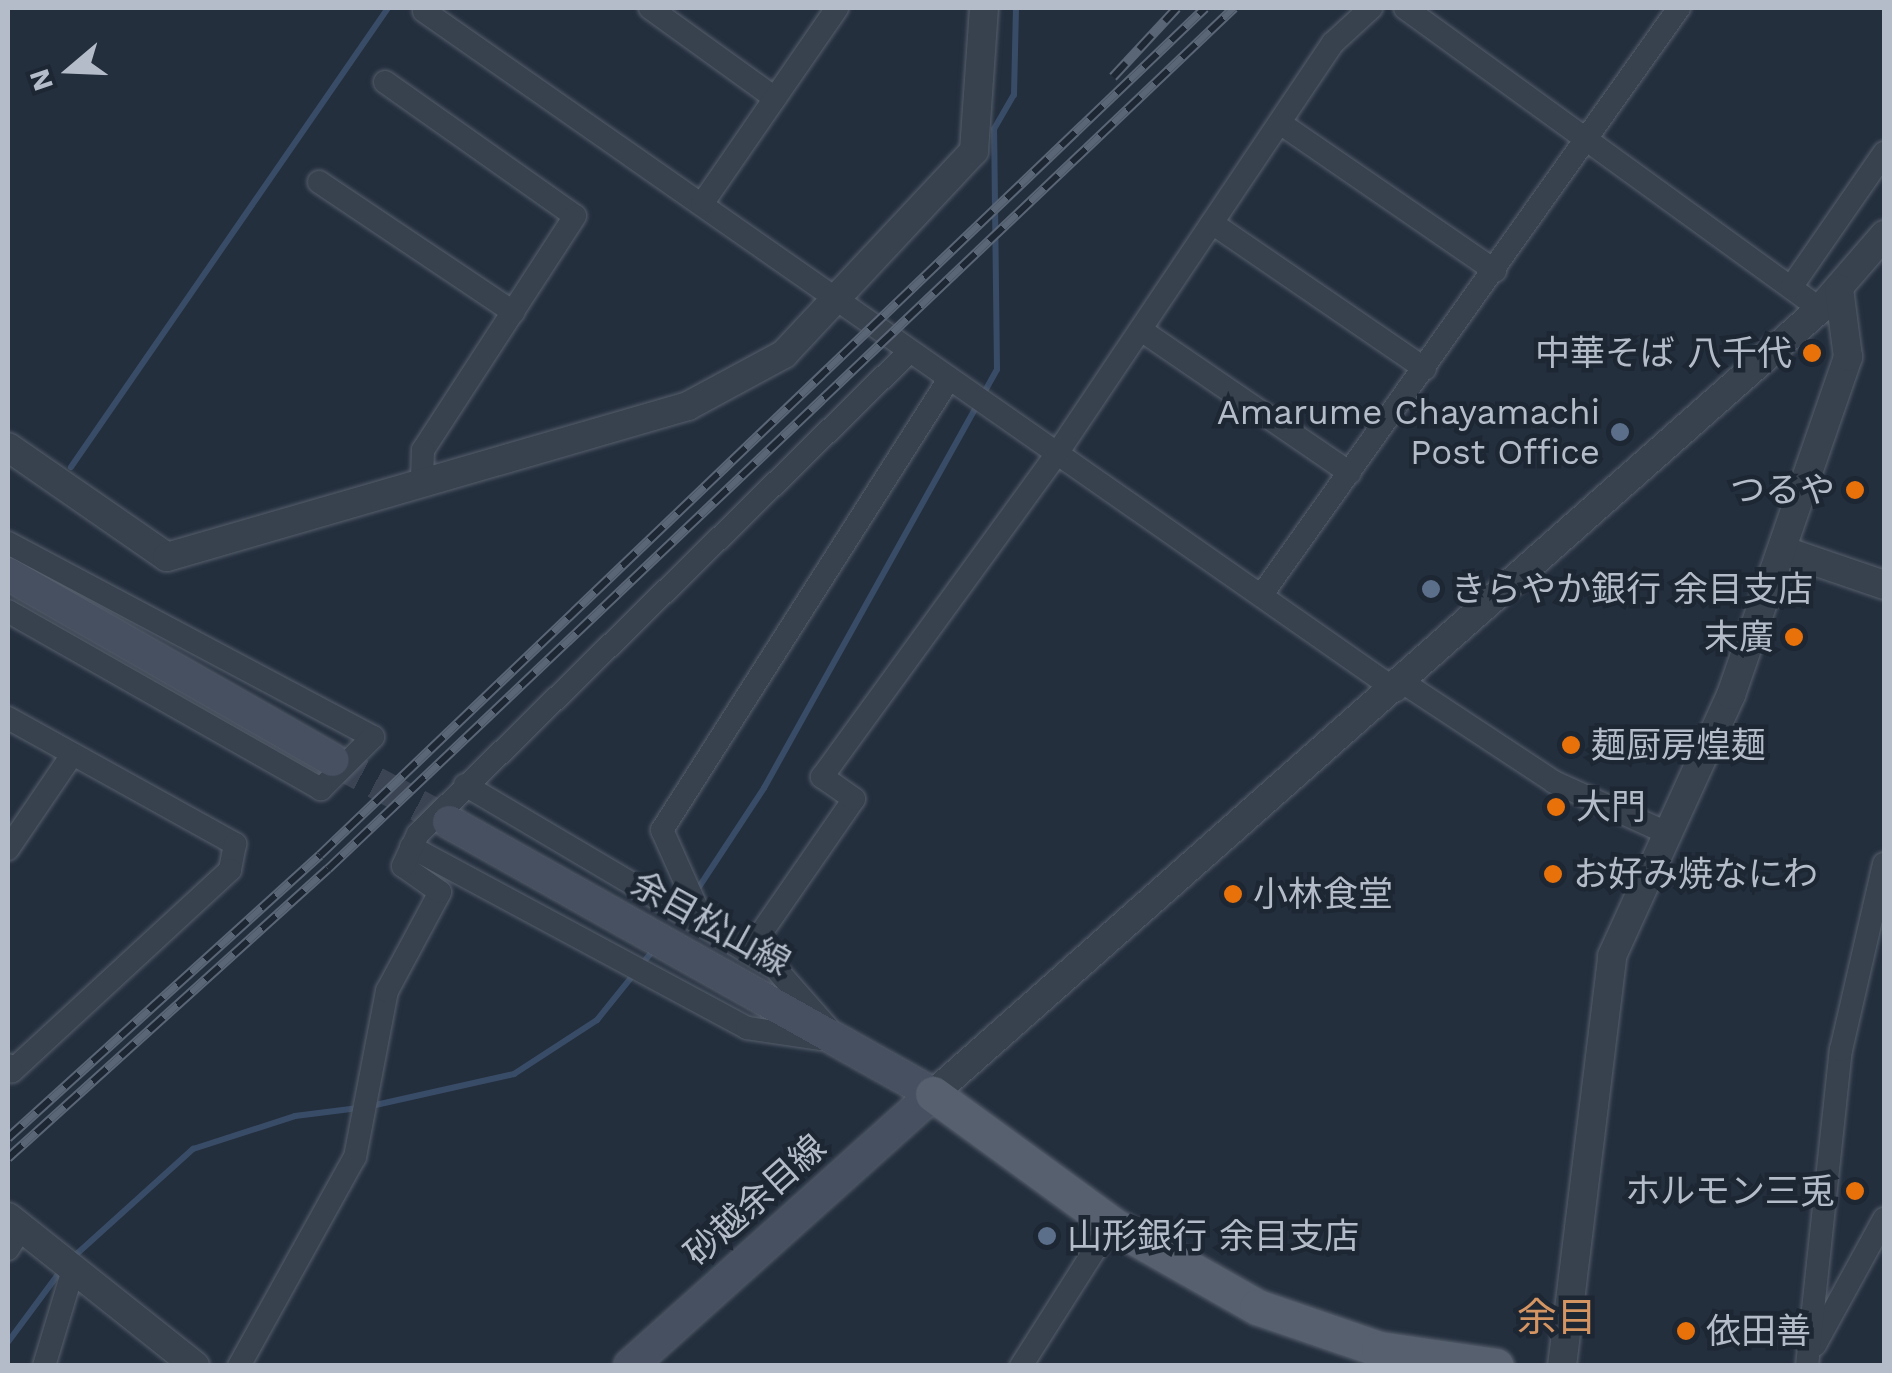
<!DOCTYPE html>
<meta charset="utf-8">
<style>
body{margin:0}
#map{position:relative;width:1892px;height:1373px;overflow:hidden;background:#242f3e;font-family:"Work Sans","Noto Sans JP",sans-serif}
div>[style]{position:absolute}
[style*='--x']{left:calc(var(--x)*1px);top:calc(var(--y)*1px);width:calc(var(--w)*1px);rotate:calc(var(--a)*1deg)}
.stream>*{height:6px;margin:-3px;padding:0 3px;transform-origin:3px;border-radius:3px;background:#394c67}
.secondary-tunnel>*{height:32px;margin-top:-16px;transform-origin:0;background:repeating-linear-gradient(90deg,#3a4453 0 32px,transparent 0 48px)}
.roads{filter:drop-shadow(0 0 2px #565f6c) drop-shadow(0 0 2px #565f6c)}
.minor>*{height:22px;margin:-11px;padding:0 11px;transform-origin:11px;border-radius:11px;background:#38414e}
.tertiary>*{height:28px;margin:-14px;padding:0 14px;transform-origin:14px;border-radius:14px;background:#38414e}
.secondary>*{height:32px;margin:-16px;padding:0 16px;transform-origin:16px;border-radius:16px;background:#465061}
.primary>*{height:35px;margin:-17.5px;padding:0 17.5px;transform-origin:17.5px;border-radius:17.5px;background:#56606e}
.rail>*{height:10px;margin-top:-5px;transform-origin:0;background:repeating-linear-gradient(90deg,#1d2633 0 19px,#5a6575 0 38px);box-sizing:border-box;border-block:2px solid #5a6575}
.dots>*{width:28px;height:28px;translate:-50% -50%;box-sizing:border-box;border:5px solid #1d2633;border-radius:50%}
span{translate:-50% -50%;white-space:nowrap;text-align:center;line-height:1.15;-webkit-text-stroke:9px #1d2633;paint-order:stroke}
.poi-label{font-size:35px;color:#b4bcc9}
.right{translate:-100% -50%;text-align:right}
.left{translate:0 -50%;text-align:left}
.street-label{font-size:35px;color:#b4bcc9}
.quarter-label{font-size:40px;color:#d59563}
.frame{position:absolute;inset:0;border:10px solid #b4bcc9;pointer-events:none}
.north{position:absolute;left:20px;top:20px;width:100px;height:100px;-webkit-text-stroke:8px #1d2633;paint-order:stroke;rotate:251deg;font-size:28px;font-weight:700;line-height:40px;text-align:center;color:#b4bcc9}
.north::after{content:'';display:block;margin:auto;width:35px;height:45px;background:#b4bcc9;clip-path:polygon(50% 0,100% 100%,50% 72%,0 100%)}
</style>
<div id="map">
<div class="stream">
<i style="--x:71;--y:467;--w:558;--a:-55.37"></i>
<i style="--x:697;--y:890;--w:122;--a:-56.7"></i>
<i style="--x:764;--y:788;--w:479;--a:-60.9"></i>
<i style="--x:997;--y:369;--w:240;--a:-90.7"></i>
<i style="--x:994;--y:129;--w:39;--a:-60"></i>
<i style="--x:1014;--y:95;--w:87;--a:-88.7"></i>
<i style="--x:371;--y:1106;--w:147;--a:-12.6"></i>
<i style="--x:514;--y:1074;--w:99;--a:-33"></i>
<i style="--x:597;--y:1020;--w:91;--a:-51.2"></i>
<i style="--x:70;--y:1260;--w:166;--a:-42.1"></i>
<i style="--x:193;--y:1149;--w:107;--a:-17.9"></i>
<i style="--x:295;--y:1116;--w:64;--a:-7.1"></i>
<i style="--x:8;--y:1342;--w:91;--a:-53.5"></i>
</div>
<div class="secondary-tunnel">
<i style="--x:333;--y:760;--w:132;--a:28.1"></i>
</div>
<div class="roads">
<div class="minor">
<i style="--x:650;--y:8;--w:154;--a:35.8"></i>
<i style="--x:1405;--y:8;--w:513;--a:35.95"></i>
<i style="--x:424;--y:11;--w:1186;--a:34.94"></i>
<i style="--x:385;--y:82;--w:232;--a:35.2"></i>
<i style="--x:575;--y:216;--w:279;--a:123"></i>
<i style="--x:423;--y:450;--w:33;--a:92"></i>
<i style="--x:1280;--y:123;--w:261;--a:34.5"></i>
<i style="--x:319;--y:182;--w:234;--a:33.8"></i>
<i style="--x:702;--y:204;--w:238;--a:-55.4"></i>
<i style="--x:1212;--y:223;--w:258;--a:34.4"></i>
<i style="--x:1792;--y:286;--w:162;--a:-55.3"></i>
<i style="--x:1141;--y:330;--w:253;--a:34.4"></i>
<i style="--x:8;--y:543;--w:413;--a:28"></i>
<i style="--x:373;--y:737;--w:74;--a:135"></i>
<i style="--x:321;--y:789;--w:360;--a:-150.4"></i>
<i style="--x:1263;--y:593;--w:718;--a:-54.58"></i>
<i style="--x:1404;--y:683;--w:180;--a:33.4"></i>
<i style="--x:1554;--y:782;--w:126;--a:24.3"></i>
<i style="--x:8;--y:718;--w:260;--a:29"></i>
<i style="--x:235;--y:844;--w:26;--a:101"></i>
<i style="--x:230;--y:870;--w:297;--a:137.3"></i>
<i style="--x:12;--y:1071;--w:7;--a:-124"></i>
<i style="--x:465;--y:785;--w:361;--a:30.6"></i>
<i style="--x:776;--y:969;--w:77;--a:48.7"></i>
<i style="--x:411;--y:847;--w:382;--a:28.3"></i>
<i style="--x:747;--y:1028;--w:75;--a:8.5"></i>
<i style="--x:8;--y:849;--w:114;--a:-55.8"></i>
<i style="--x:705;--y:926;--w:105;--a:-114.1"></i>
<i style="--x:662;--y:830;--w:535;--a:-57.53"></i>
<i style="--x:748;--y:952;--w:186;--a:-55.3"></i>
<i style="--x:854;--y:799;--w:39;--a:-145"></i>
<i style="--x:822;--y:777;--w:405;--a:-54"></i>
<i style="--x:1060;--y:449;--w:489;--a:-56.1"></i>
<i style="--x:1333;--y:43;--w:52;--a:-42.6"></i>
<i style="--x:8;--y:1249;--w:25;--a:-58"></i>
<i style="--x:1815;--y:1345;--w:144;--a:-61.3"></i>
<i style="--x:44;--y:1366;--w:100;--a:-73.2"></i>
<i style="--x:239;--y:1366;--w:239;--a:-61"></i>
<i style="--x:355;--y:1157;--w:169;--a:-79.1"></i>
<i style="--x:387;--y:991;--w:112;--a:-61.8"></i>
<i style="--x:440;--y:892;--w:45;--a:-144.9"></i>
<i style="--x:403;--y:866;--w:35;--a:-65"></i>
<i style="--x:418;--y:834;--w:688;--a:-44.47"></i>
<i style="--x:1021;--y:1366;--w:168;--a:-57.6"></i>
<i style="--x:1807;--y:1366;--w:318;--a:-83.9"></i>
<i style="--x:1841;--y:1050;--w:191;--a:-77"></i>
</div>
<div class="tertiary">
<i style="--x:8;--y:447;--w:193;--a:34.7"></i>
<i style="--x:167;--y:557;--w:542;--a:-16.16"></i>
<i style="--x:688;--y:406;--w:109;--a:-28.4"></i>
<i style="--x:784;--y:354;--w:278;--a:-46.9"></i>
<i style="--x:974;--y:151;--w:143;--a:-86"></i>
<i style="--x:1782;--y:550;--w:108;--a:18.9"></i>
<i style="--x:933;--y:1094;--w:1184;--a:-41.51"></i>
<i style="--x:1820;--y:309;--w:98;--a:-49.1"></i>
<i style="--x:8;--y:1217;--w:239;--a:38.5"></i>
<i style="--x:1562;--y:1366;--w:413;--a:-83"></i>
<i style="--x:1612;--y:956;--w:287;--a:-65.5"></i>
<i style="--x:1731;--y:695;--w:358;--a:-70.9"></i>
<i style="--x:1848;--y:357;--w:69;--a:-97.5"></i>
</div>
<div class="secondary">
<i style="--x:8;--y:574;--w:374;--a:29.8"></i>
<i style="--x:449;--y:822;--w:555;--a:29.34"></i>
<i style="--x:933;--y:1094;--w:407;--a:138.1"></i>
</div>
<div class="primary">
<i style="--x:933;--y:1094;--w:220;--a:36.1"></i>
<i style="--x:1111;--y:1224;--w:168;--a:29.6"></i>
<i style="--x:1257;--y:1307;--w:129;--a:19"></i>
<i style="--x:1379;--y:1349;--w:118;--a:8.3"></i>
</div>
</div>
<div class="rail">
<i style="--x:1113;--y:77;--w:94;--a:-47.2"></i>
<i style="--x:8;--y:1138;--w:421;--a:-42.2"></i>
<i style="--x:320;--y:855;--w:1225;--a:-43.74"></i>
<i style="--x:8;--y:1158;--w:431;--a:-42.1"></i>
<i style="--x:328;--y:869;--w:1250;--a:-43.54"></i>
</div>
<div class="dots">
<i style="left:1812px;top:353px;background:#e8710a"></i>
<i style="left:1620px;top:432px;background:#5c6f8a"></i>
<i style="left:1855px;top:490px;background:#e8710a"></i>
<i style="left:1431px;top:589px;background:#5c6f8a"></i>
<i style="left:1794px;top:637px;background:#e8710a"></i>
<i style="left:1571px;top:745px;background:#e8710a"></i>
<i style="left:1556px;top:807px;background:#e8710a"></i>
<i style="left:1553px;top:874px;background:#e8710a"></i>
<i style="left:1233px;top:894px;background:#e8710a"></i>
<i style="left:1855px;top:1191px;background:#e8710a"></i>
<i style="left:1047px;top:1236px;background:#5c6f8a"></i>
<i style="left:1686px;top:1331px;background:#e8710a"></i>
</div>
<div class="poi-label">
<span class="right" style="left:1792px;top:353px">中華そば 八千代</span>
<span class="right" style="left:1600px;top:432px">Amarume Chayamachi<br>Post Office</span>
<span class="right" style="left:1835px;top:490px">つるや</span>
<span class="left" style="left:1451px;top:589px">きらやか銀行 余目支店</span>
<span class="right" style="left:1774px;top:637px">末廣</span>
<span class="left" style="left:1591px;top:745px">麺厨房煌麺</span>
<span class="left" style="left:1576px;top:807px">大門</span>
<span class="left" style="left:1573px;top:874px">お好み焼なにわ</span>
<span class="left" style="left:1253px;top:894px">小林食堂</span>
<span class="right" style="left:1835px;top:1191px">ホルモン三兎</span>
<span class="left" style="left:1067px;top:1236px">山形銀行 余目支店</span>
<span class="left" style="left:1706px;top:1331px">依田善</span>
</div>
<div class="street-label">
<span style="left:711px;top:923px;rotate:29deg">余目松山線</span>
<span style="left:755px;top:1200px;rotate:-42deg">砂越余目線</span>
</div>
<div class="quarter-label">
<span style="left:1557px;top:1318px">余目</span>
</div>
<div class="frame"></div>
<div class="north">N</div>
</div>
